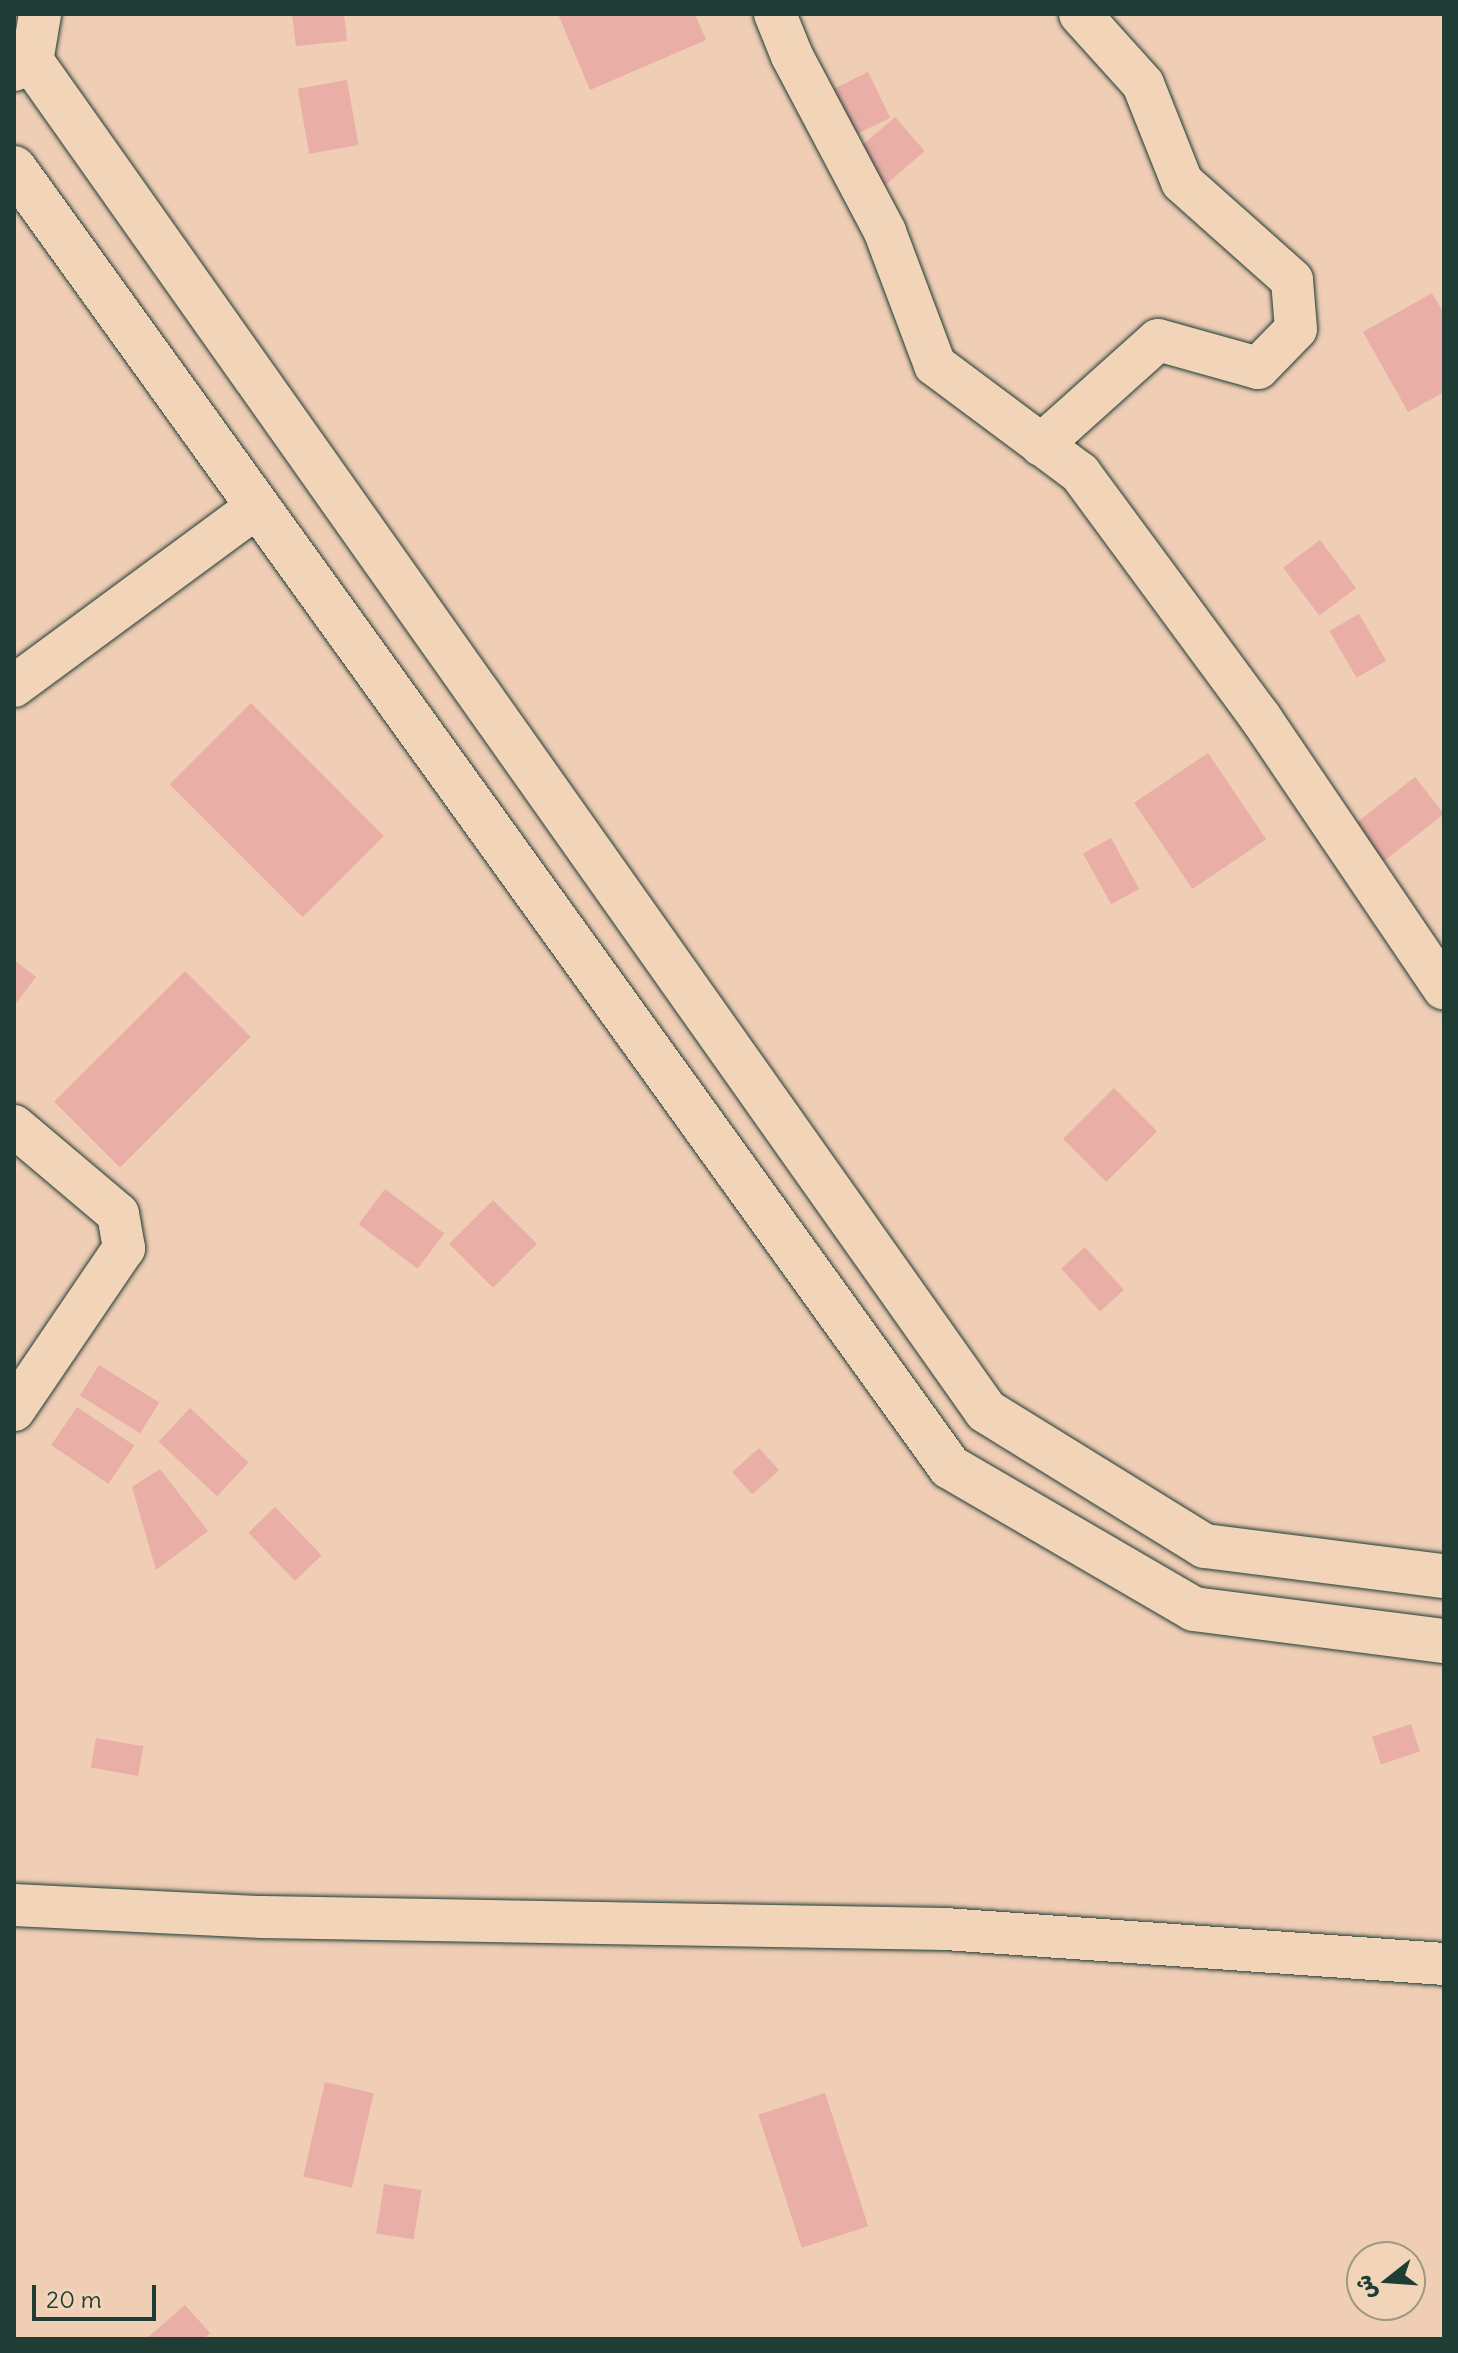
<!DOCTYPE html>
<meta charset="utf-8">
<style>
body{margin:0}
#map{position:relative;width:1458px;height:2353px;overflow:hidden;background:#f0cdb5;font-family:Delius,"Playpen Sans Arabic",sans-serif}
div>[style]{position:absolute}
[style*='--x']{left:calc(var(--x)*1px);top:calc(var(--y)*1px);width:calc(var(--w)*1px);rotate:calc(var(--a)*1deg)}
.building>*{inset:0;background:#e9aea6;transform-origin:0 0}
.roads{filter:drop-shadow(0 0 2px #1f3d34) drop-shadow(0 0 2px #1f3d34)}
.minor>*{height:42px;margin:-21px;padding:0 21px;transform-origin:21px;border-radius:21px;background:#f2d5b9}
.tertiary>*{height:44px;margin:-22px;padding:0 22px;transform-origin:22px;border-radius:22px;background:#f2d5b9}
span{translate:-50% -50%;white-space:nowrap;text-align:center;line-height:1.15;-webkit-text-stroke:6px #f2d5b9;paint-order:stroke}
.frame{position:absolute;inset:0;border:16px solid #1f3d34;pointer-events:none}
.north{position:absolute;left:1346px;top:2241px;width:80px;height:80px;box-sizing:border-box;background:#f2d5b9;border:2px solid #9e9884;border-radius:50%;rotate:253deg;font-size:22px;font-weight:700;line-height:32px;text-align:center;color:#1f3d34}
.north::after{content:'';display:block;margin:auto;width:28px;height:36px;background:#1f3d34;clip-path:polygon(50% 0,100% 100%,50% 72%,0 100%)}
.scale{position:absolute;left:32px;top:2285px;width:124px;height:36px;box-sizing:border-box;border:4px solid #1f3d34;border-top:0;padding-left:10px;font-size:24px;line-height:28px;white-space:nowrap;color:#1f3d34;-webkit-text-stroke:6px #f2d5b9;paint-order:stroke}
</style>
<div id="map">
<div class="building">
<i style="clip-path:polygon(292px 14px,344px 14px,347px 41px,296px 46px)"></i>
<i style="clip-path:polygon(558px 14px,695px 14px,706px 40px,590px 90px)"></i>
<i style="left:868px;top:72px;width:51px;height:65px;rotate:64deg"></i>
<i style="left:347px;top:80px;width:66px;height:50px;rotate:80deg"></i>
<i style="left:895px;top:117px;width:45px;height:55px;rotate:49deg"></i>
<i style="clip-path:polygon(1432px 293px,1444px 314px,1444px 392px,1408px 412px,1363px 332px)"></i>
<i style="left:1320px;top:540px;width:60px;height:46px;rotate:53deg"></i>
<i style="left:1359px;top:614px;width:54px;height:34px;rotate:60deg"></i>
<i style="left:251px;top:703px;width:188px;height:115px;rotate:45deg"></i>
<i style="left:1208px;top:753px;width:104px;height:89px;rotate:56deg"></i>
<i style="left:1415px;top:777px;width:47px;height:81px;rotate:52deg"></i>
<i style="left:1111px;top:838px;width:58px;height:32px;rotate:61deg"></i>
<i style="clip-path:polygon(14px 960px,36px 977px,14px 1006px)"></i>
<i style="left:185px;top:971px;width:93px;height:185px;rotate:45deg"></i>
<i style="left:1114px;top:1088px;width:61px;height:72px;rotate:45deg"></i>
<i style="left:385px;top:1189px;width:74px;height:44px;rotate:37deg"></i>
<i style="left:493px;top:1200px;width:62px;height:62px;rotate:45deg"></i>
<i style="left:1085px;top:1247px;width:58px;height:32px;rotate:48deg"></i>
<i style="left:99px;top:1365px;width:71px;height:36px;rotate:32deg"></i>
<i style="left:77px;top:1407px;width:69px;height:46px;rotate:34deg"></i>
<i style="left:190px;top:1408px;width:80px;height:46px;rotate:43deg"></i>
<i style="left:759px;top:1448px;width:30px;height:36px;rotate:48deg"></i>
<i style="clip-path:polygon(160px 1469px,208px 1531px,156px 1570px,132px 1487px)"></i>
<i style="left:275px;top:1507px;width:67px;height:37px;rotate:46deg"></i>
<i style="left:1411px;top:1724px;width:29px;height:41px;rotate:72deg"></i>
<i style="left:96px;top:1738px;width:48px;height:30px;rotate:10deg"></i>
<i style="left:325px;top:2082px;width:50px;height:97px;rotate:13deg"></i>
<i style="left:825px;top:2093px;width:140px;height:70px;rotate:72deg"></i>
<i style="left:384px;top:2184px;width:38px;height:50px;rotate:9deg"></i>
<i style="clip-path:polygon(185px 2305px,210px 2333px,204px 2339px,146px 2339px)"></i>
</div>
<div class="roads">
<div class="minor">
<i style="--x:775;--y:14;--w:45;--a:68"></i>
<i style="--x:792;--y:56;--w:199;--a:62.1"></i>
<i style="--x:885;--y:232;--w:142;--a:69.4"></i>
<i style="--x:935;--y:365;--w:181;--a:36.7"></i>
<i style="--x:1080;--y:473;--w:303;--a:53.6"></i>
<i style="--x:1260;--y:717;--w:328;--a:55.9"></i>
<i style="--x:14;--y:70;--w:20;--a:-24"></i>
<i style="--x:32;--y:62;--w:49;--a:-80.5"></i>
<i style="--x:1041;--y:445;--w:157;--a:-41.9"></i>
<i style="--x:1158;--y:340;--w:104;--a:15.6"></i>
<i style="--x:1258;--y:368;--w:54;--a:-45.7"></i>
<i style="--x:1296;--y:329;--w:49;--a:-94.7"></i>
<i style="--x:1292;--y:280;--w:147;--a:-138.3"></i>
<i style="--x:1182;--y:182;--w:105;--a:-111.7"></i>
<i style="--x:1143;--y:84;--w:94;--a:-132"></i>
<i style="--x:14;--y:686;--w:303;--a:-36.4"></i>
<i style="--x:14;--y:1126;--w:136;--a:40.2"></i>
<i style="--x:118;--y:1214;--w:35;--a:80"></i>
<i style="--x:124;--y:1248;--w:196;--a:124.2"></i>
<i style="--x:14;--y:1905;--w:248;--a:2.8"></i>
<i style="--x:262;--y:1917;--w:683;--a:1.01"></i>
<i style="--x:945;--y:1929;--w:500;--a:4.01"></i>
</div>
<div class="tertiary">
<i style="--x:32;--y:62;--w:1652;--a:54.73"></i>
<i style="--x:986;--y:1411;--w:257;--a:31.7"></i>
<i style="--x:1205;--y:1546;--w:241;--a:7.2"></i>
<i style="--x:14;--y:168;--w:1601;--a:54.23"></i>
<i style="--x:950;--y:1467;--w:282;--a:30.2"></i>
<i style="--x:1194;--y:1609;--w:252;--a:7.3"></i>
</div>
</div>
<div class="frame"></div>
<div class="north">ش</div>
<div class="scale">20 m</div>
</div>
